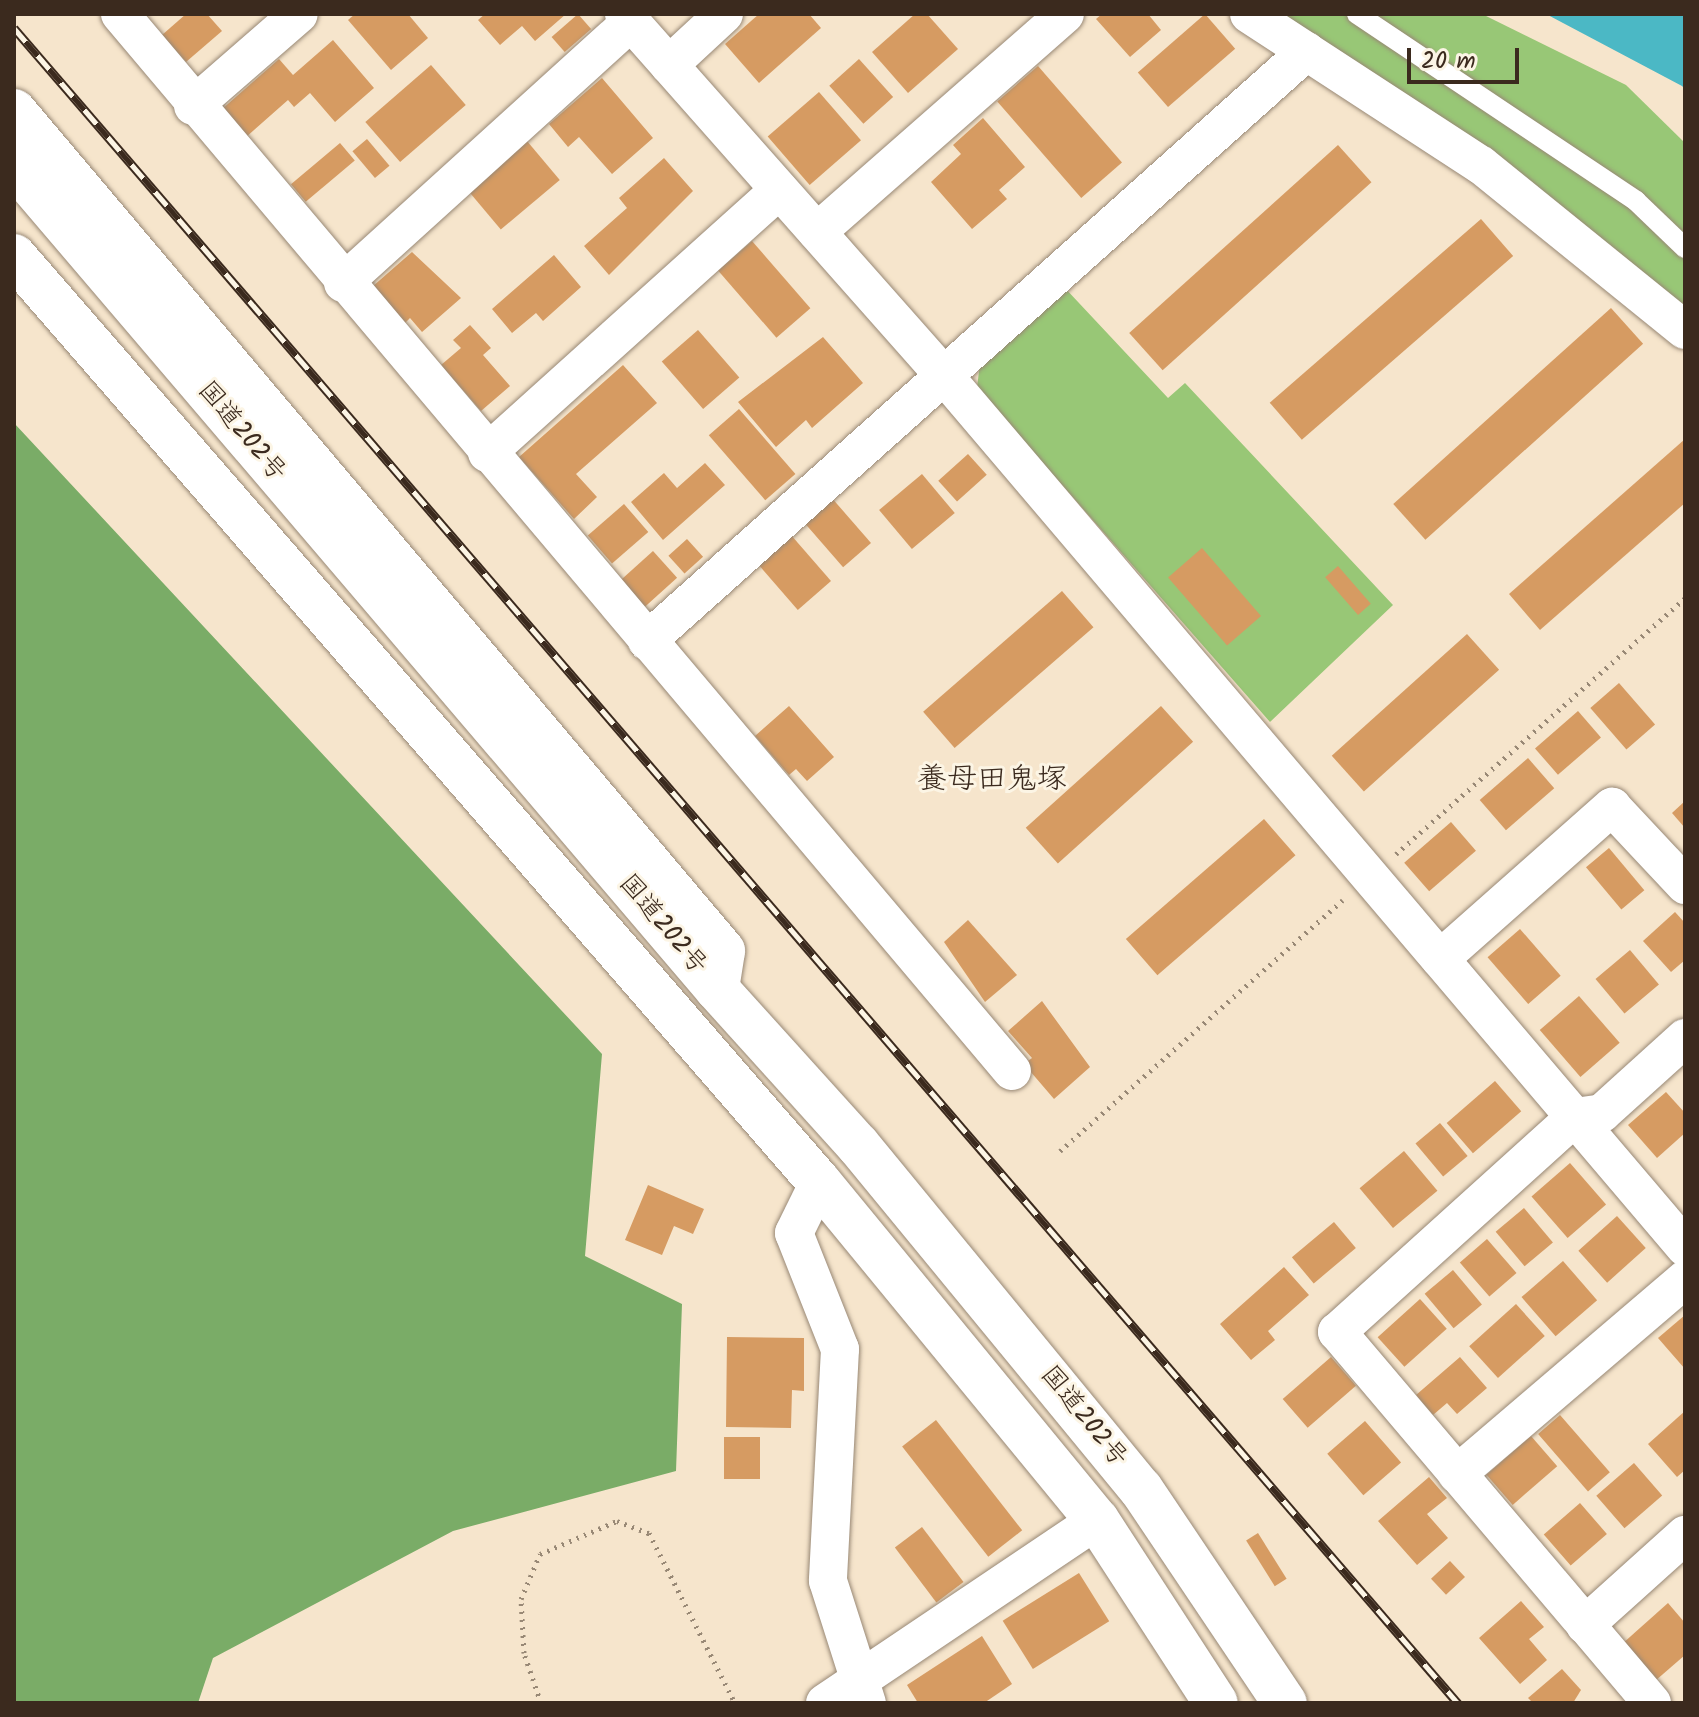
<!DOCTYPE html>
<meta charset="utf-8">
<style>
body{margin:0}
#map{position:relative;width:1699px;height:1717px;overflow:hidden;background:#f6e5cc;font-family:Kalam,"Klee One",sans-serif}
div>[style]{position:absolute}
[style*='--x']{left:calc(var(--x)*1px);top:calc(var(--y)*1px);width:calc(var(--w)*1px);rotate:calc(var(--a)*1deg)}
.green>*{inset:0;background:#98c776}
.forest>*{inset:0;background:#7aac67}
.water>*{inset:0;background:#4bb8c5}
.building>*{inset:0;background:#d69b62;transform-origin:0 0}
.path>*{height:5px;margin-top:-2.5px;transform-origin:0;background:repeating-linear-gradient(90deg,#988875 0 2px,transparent 0 8px)}
.roads{filter:drop-shadow(0 0 2px #988875) drop-shadow(0 0 2px #988875)}
.lane>*{height:20px;margin:-10px;padding:0 10px;transform-origin:10px;border-radius:10px;background:#fff}
.street>*{height:38px;margin:-19px;padding:0 19px;transform-origin:19px;border-radius:19px;background:#fff}
.secondary>*{height:44px;margin:-22px;padding:0 22px;transform-origin:22px;border-radius:22px;background:#fff}
.highway>*{height:44px;margin:-22px;padding:0 22px;transform-origin:22px;border-radius:22px;background:#fff}
.rail>*{height:9px;margin-top:-4.5px;transform-origin:0;background:repeating-linear-gradient(90deg,#fcf5e5 0 18px,#3b2a1e 0 36px);box-sizing:border-box;border-block:2px solid #3b2a1e}
span{translate:-50% -50%;white-space:nowrap;text-align:center;line-height:1.15;-webkit-text-stroke:6px #fcf5e5;paint-order:stroke}
.street-label{font-size:26px;color:#3b2a1e}
.quarter-label{font-size:30px;color:#3b2a1e}
.frame{position:absolute;inset:0;border:16px solid #3b2a1e;pointer-events:none}
.scale{position:absolute;left:1407px;top:48px;width:112px;height:36px;box-sizing:border-box;border:4px solid #3b2a1e;border-top:0;padding-left:10px;font-size:24px;line-height:28px;white-space:nowrap;color:#3b2a1e;-webkit-text-stroke:6px #fcf5e5;paint-order:stroke}
</style>
<div id="map">
<div class="green">
<i style="clip-path:polygon(1261px 14px,1482px 14px,1626px 85px,1685px 143px,1685px 308px)"></i>
<i style="clip-path:polygon(1064px 287px,1168px 398px,1185px 383px,1393px 605px,1270px 722px,977px 388px,980px 363px)"></i>
</div>
<div class="forest">
<i style="clip-path:polygon(14px 423px,602px 1054px,585px 1256px,682px 1304px,676px 1471px,453px 1531px,213px 1658px,198px 1703px,14px 1703px)"></i>
</div>
<div class="water">
<i style="clip-path:polygon(1546px 14px,1685px 14px,1685px 89px,1682px 86px)"></i>
</div>
<div class="building">
<i style="clip-path:polygon(186px 14px,207px 14px,222px 31px,186px 62px,162px 35px)"></i>
<i style="clip-path:polygon(355px 14px,408px 14px,428px 38px,391px 70px,348px 20px)"></i>
<i style="clip-path:polygon(485px 14px,566px 14px,535px 41px,522px 26px,500px 45px,478px 20px)"></i>
<i style="left:578px;top:14px;width:20px;height:35px;rotate:49deg"></i>
<i style="clip-path:polygon(759px 14px,809px 14px,821px 28px,759px 83px,725px 44px)"></i>
<i style="clip-path:polygon(915px 14px,927px 14px,958px 49px,908px 93px,872px 52px)"></i>
<i style="clip-path:polygon(1102px 14px,1148px 14px,1161px 30px,1130px 57px,1096px 19px)"></i>
<i style="left:1205px;top:14px;width:46px;height:89px;rotate:49deg"></i>
<i style="clip-path:polygon(333px 40px,374px 88px,335px 122px,310px 93px,294px 107px,288px 100px,245px 138px,221px 110px,279px 59px,293px 75px)"></i>
<i style="left:859px;top:59px;width:51px;height:40px;rotate:48deg"></i>
<i style="left:431px;top:65px;width:53px;height:87px;rotate:49deg"></i>
<i style="left:1038px;top:66px;width:128px;height:54px;rotate:49deg"></i>
<i style="clip-path:polygon(602px 78px,653px 138px,612px 174px,579px 137px,568px 147px,549px 124px)"></i>
<i style="left:819px;top:92px;width:64px;height:68px;rotate:49deg"></i>
<i style="clip-path:polygon(983px 118px,1025px 167px,999px 190px,1007px 199px,972px 229px,931px 182px,961px 154px,953px 145px)"></i>
<i style="left:367px;top:139px;width:35px;height:19px;rotate:50deg"></i>
<i style="left:527px;top:141px;width:51px;height:77px;rotate:50deg"></i>
<i style="left:340px;top:143px;width:23px;height:64px;rotate:50deg"></i>
<i style="left:1338px;top:145px;width:50px;height:281px;rotate:48deg"></i>
<i style="clip-path:polygon(664px 158px,693px 191px,609px 275px,584px 246px,627px 208px,619px 198px)"></i>
<i style="left:1481px;top:219px;width:49px;height:280px;rotate:49deg"></i>
<i style="left:752px;top:241px;width:89px;height:45px;rotate:49deg"></i>
<i style="clip-path:polygon(412px 252px,461px 298px,422px 332px,410px 318px,404px 324px,372px 287px)"></i>
<i style="clip-path:polygon(554px 255px,581px 287px,543px 321px,536px 313px,512px 333px,492px 309px)"></i>
<i style="left:1611px;top:308px;width:48px;height:293px;rotate:48deg"></i>
<i style="clip-path:polygon(470px 325px,491px 348px,483px 355px,510px 386px,481px 411px,441px 365px,461px 348px,453px 340px)"></i>
<i style="left:698px;top:330px;width:63px;height:48px;rotate:49deg"></i>
<i style="clip-path:polygon(823px 337px,863px 383px,812px 428px,806px 420px,776px 447px,738px 402px)"></i>
<i style="clip-path:polygon(623px 365px,657px 403px,576px 474px,597px 497px,574px 519px,519px 457px)"></i>
<i style="left:739px;top:409px;width:86px;height:40px;rotate:49deg"></i>
<i style="clip-path:polygon(1685px 439px,1685px 503px,1540px 630px,1509px 594px)"></i>
<i style="left:968px;top:454px;width:28px;height:40px;rotate:48deg"></i>
<i style="clip-path:polygon(705px 463px,725px 485px,663px 540px,631px 502px,664px 473px,677px 488px)"></i>
<i style="left:922px;top:474px;width:51px;height:56px;rotate:50deg"></i>
<i style="left:831px;top:497px;width:61px;height:37px;rotate:49deg"></i>
<i style="left:624px;top:504px;width:37px;height:48px;rotate:49deg"></i>
<i style="left:791px;top:535px;width:61px;height:44px;rotate:49deg"></i>
<i style="left:687px;top:539px;width:24px;height:25px;rotate:48deg"></i>
<i style="left:1202px;top:548px;width:90px;height:45px;rotate:49deg"></i>
<i style="left:653px;top:551px;width:36px;height:44px;rotate:48deg"></i>
<i style="left:1338px;top:566px;width:50px;height:17px;rotate:49deg"></i>
<i style="left:1062px;top:591px;width:48px;height:184px;rotate:49deg"></i>
<i style="left:1467px;top:634px;width:48px;height:182px;rotate:48deg"></i>
<i style="left:1619px;top:683px;width:55px;height:38px;rotate:49deg"></i>
<i style="clip-path:polygon(789px 706px,834px 757px,807px 781px,796px 769px,789px 775px,755px 736px)"></i>
<i style="left:1161px;top:706px;width:48px;height:182px;rotate:48deg"></i>
<i style="left:1578px;top:711px;width:35px;height:57px;rotate:49deg"></i>
<i style="left:1528px;top:758px;width:40px;height:64px;rotate:49deg"></i>
<i style="clip-path:polygon(1685px 801px,1685px 828px,1672px 813px)"></i>
<i style="left:1264px;top:819px;width:48px;height:183px;rotate:49deg"></i>
<i style="left:1451px;top:822px;width:38px;height:62px;rotate:49deg"></i>
<i style="left:1609px;top:848px;width:55px;height:30px;rotate:50deg"></i>
<i style="clip-path:polygon(1675px 912px,1685px 923px,1685px 960px,1671px 972px,1643px 941px)"></i>
<i style="clip-path:polygon(968px 920px,1017px 975px,985px 1002px,944px 942px)"></i>
<i style="left:1520px;top:929px;width:62px;height:43px;rotate:49deg"></i>
<i style="left:1630px;top:950px;width:45px;height:45px;rotate:50deg"></i>
<i style="left:1579px;top:996px;width:62px;height:52px;rotate:49deg"></i>
<i style="clip-path:polygon(1042px 1001px,1090px 1067px,1054px 1099px,1024px 1064px,1032px 1058px,1008px 1031px)"></i>
<i style="left:1495px;top:1081px;width:40px;height:64px;rotate:49deg"></i>
<i style="clip-path:polygon(1666px 1092px,1685px 1113px,1685px 1133px,1657px 1158px,1628px 1125px)"></i>
<i style="left:1440px;top:1123px;width:43px;height:32px;rotate:50deg"></i>
<i style="left:1404px;top:1151px;width:52px;height:58px;rotate:50deg"></i>
<i style="left:1570px;top:1163px;width:55px;height:51px;rotate:49deg"></i>
<i style="clip-path:polygon(648px 1185px,704px 1209px,693px 1234px,674px 1226px,662px 1255px,625px 1240px)"></i>
<i style="left:1524px;top:1208px;width:45px;height:37px;rotate:50deg"></i>
<i style="left:1617px;top:1216px;width:43px;height:52px;rotate:48deg"></i>
<i style="left:1334px;top:1222px;width:34px;height:55px;rotate:50deg"></i>
<i style="left:1487px;top:1239px;width:45px;height:36px;rotate:49deg"></i>
<i style="left:1563px;top:1261px;width:52px;height:55px;rotate:49deg"></i>
<i style="clip-path:polygon(1284px 1267px,1309px 1295px,1268px 1331px,1275px 1340px,1251px 1360px,1220px 1324px)"></i>
<i style="left:1453px;top:1270px;width:45px;height:37px;rotate:50deg"></i>
<i style="left:1420px;top:1299px;width:40px;height:57px;rotate:48deg"></i>
<i style="left:1516px;top:1304px;width:43px;height:63px;rotate:48deg"></i>
<i style="clip-path:polygon(1685px 1315px,1685px 1369px,1658px 1338px)"></i>
<i style="clip-path:polygon(727px 1337px,804px 1338px,804px 1391px,792px 1390px,791px 1428px,726px 1427px)"></i>
<i style="left:1331px;top:1357px;width:38px;height:64px;rotate:49deg"></i>
<i style="clip-path:polygon(1460px 1357px,1487px 1388px,1457px 1414px,1447px 1403px,1433px 1415px,1416px 1395px)"></i>
<i style="clip-path:polygon(1685px 1411px,1685px 1470px,1677px 1477px,1648px 1444px)"></i>
<i style="left:1560px;top:1415px;width:76px;height:29px;rotate:49deg"></i>
<i style="left:936px;top:1420px;width:140px;height:43px;rotate:52deg"></i>
<i style="left:1365px;top:1421px;width:55px;height:50px;rotate:49deg"></i>
<i style="left:1531px;top:1436px;width:40px;height:59px;rotate:49deg"></i>
<i style="left:724px;top:1437px;width:36px;height:42px"></i>
<i style="left:1634px;top:1463px;width:43px;height:50px;rotate:49deg"></i>
<i style="clip-path:polygon(1429px 1477px,1447px 1498px,1427px 1514px,1448px 1538px,1417px 1565px,1378px 1521px)"></i>
<i style="left:1580px;top:1503px;width:41px;height:48px;rotate:49deg"></i>
<i style="left:922px;top:1527px;width:69px;height:34px;rotate:53deg"></i>
<i style="left:1258px;top:1533px;width:54px;height:14px;rotate:58deg"></i>
<i style="left:1450px;top:1561px;width:22px;height:26px;rotate:47deg"></i>
<i style="left:1079px;top:1573px;width:57px;height:90px;rotate:58deg"></i>
<i style="clip-path:polygon(1521px 1601px,1544px 1627px,1529px 1639px,1547px 1660px,1520px 1684px,1479px 1638px)"></i>
<i style="clip-path:polygon(1668px 1603px,1685px 1623px,1685px 1655px,1655px 1681px,1622px 1644px)"></i>
<i style="clip-path:polygon(982px 1636px,1012px 1684px,984px 1703px,918px 1703px,907px 1685px)"></i>
<i style="clip-path:polygon(1562px 1669px,1581px 1690px,1573px 1703px,1533px 1703px,1528px 1698px)"></i>
</div>
<div class="path">
<i style="--x:1396;--y:854;--w:386;--a:-41.5"></i>
<i style="--x:1060;--y:1151;--w:378;--a:-41.6"></i>
<i style="--x:541;--y:1703;--w:53;--a:-108.8"></i>
<i style="--x:524;--y:1653;--w:54;--a:-93.2"></i>
<i style="--x:521;--y:1599;--w:49;--a:-67.1"></i>
<i style="--x:540;--y:1554;--w:84;--a:-23.2"></i>
<i style="--x:617;--y:1521;--w:34;--a:21"></i>
<i style="--x:649;--y:1533;--w:191;--a:63.2"></i>
</div>
<div class="roads">
<div class="lane">
<i style="--x:1357;--y:14;--w:336;--a:33.8"></i>
<i style="--x:1636;--y:201;--w:68;--a:43.8"></i>
</div>
<div class="street">
<i style="--x:120;--y:14;--w:1383;--a:49.84"></i>
<i style="--x:624;--y:14;--w:478;--a:48.5"></i>
<i style="--x:941;--y:372;--w:1149;--a:49.63"></i>
<i style="--x:1249;--y:14;--w:277;--a:33.1"></i>
<i style="--x:1481;--y:165;--w:262;--a:39"></i>
<i style="--x:669;--y:65;--w:75;--a:-42.8"></i>
<i style="--x:193;--y:106;--w:140;--a:-41"></i>
<i style="--x:817;--y:232;--w:330;--a:-41.3"></i>
<i style="--x:343;--y:283;--w:389;--a:-42.2"></i>
<i style="--x:487;--y:453;--w:393;--a:-42"></i>
<i style="--x:647;--y:641;--w:885;--a:-41.79"></i>
<i style="--x:1440;--y:959;--w:230;--a:-41.5"></i>
<i style="--x:1612;--y:807;--w:107;--a:46.9"></i>
<i style="--x:819;--y:1182;--w:57;--a:116.1"></i>
<i style="--x:794;--y:1233;--w:125;--a:68.4"></i>
<i style="--x:840;--y:1349;--w:232;--a:93"></i>
<i style="--x:828;--y:1581;--w:128;--a:72.3"></i>
<i style="--x:1457;--y:1474;--w:300;--a:-40.5"></i>
<i style="--x:1585;--y:1625;--w:135;--a:-42"></i>
<i style="--x:825;--y:1703;--w:328;--a:-33.9"></i>
<i style="--x:1652;--y:1703;--w:487;--a:-130.3"></i>
<i style="--x:1337;--y:1332;--w:321;--a:-42.1"></i>
<i style="--x:1575;--y:1117;--w:27;--a:-8"></i>
<i style="--x:1602;--y:1113;--w:112;--a:-42.1"></i>
</div>
<div class="secondary">
<i style="--x:14;--y:111;--w:1099;--a:49.83"></i>
<i style="--x:723;--y:951;--w:38;--a:99"></i>
</div>
<div class="highway">
<i style="--x:14;--y:165;--w:1083;--a:49.53"></i>
<i style="--x:717;--y:989;--w:210;--a:47.9"></i>
<i style="--x:858;--y:1145;--w:445;--a:50.6"></i>
<i style="--x:1141;--y:1489;--w:258;--a:56.1"></i>
<i style="--x:14;--y:256;--w:1227;--a:49"></i>
<i style="--x:819;--y:1182;--w:438;--a:50.6"></i>
<i style="--x:1097;--y:1520;--w:218;--a:57"></i>
</div>
</div>
<div class="rail">
<i style="--x:14;--y:28;--w:2212;--a:49.24"></i>
</div>
<div class="street-label">
<span style="left:241px;top:432px;rotate:50deg">国道202号</span>
<span style="left:662px;top:925px;rotate:50deg">国道202号</span>
<span style="left:1083px;top:1417px;rotate:51deg">国道202号</span>
</div>
<div class="quarter-label">
<span style="left:992px;top:780px">養母田鬼塚</span>
</div>
<div class="frame"></div>
<div class="scale">20 m</div>
</div>
